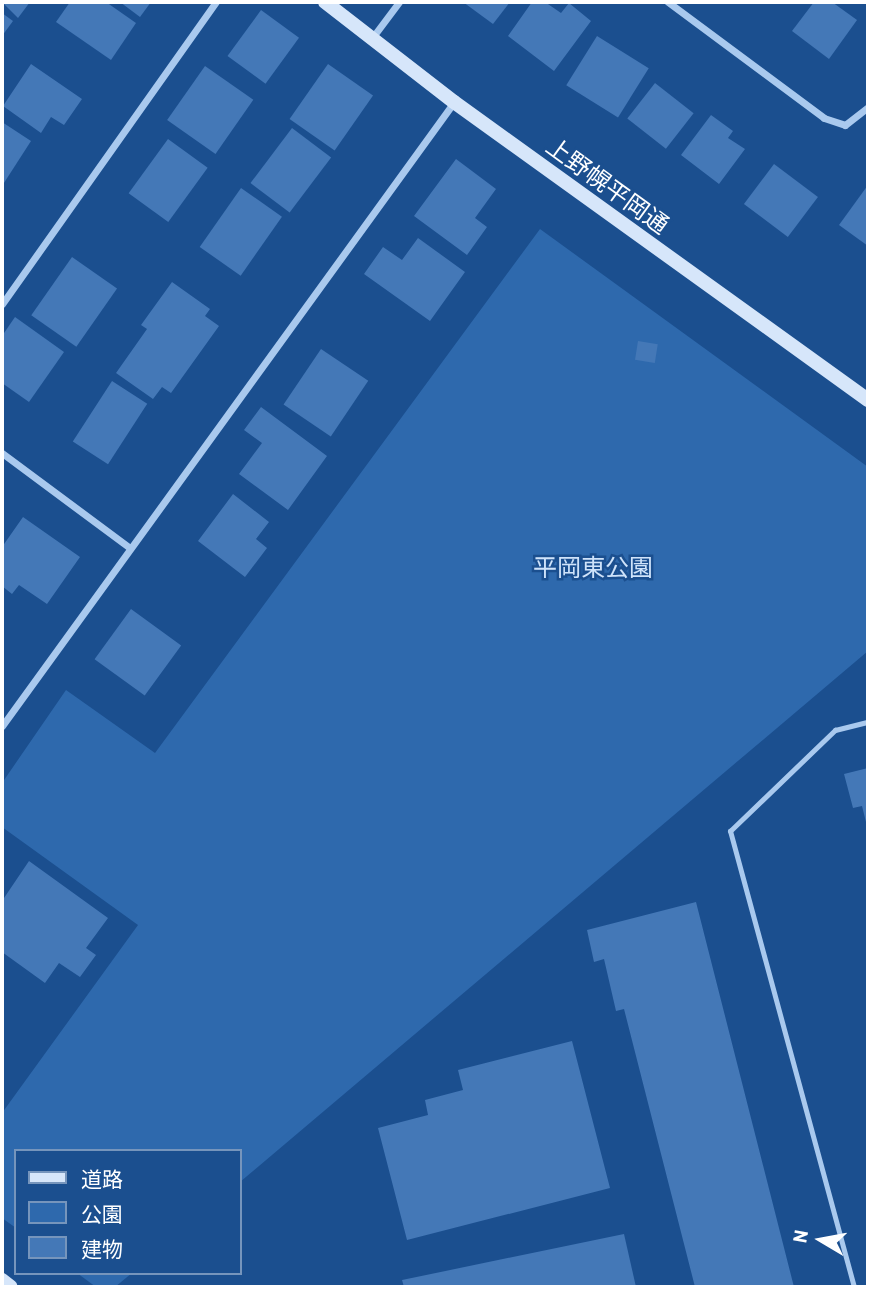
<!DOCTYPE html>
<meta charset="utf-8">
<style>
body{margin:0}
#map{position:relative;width:870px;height:1289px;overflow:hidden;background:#1b4f8f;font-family:Barlow,"Noto Sans JP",sans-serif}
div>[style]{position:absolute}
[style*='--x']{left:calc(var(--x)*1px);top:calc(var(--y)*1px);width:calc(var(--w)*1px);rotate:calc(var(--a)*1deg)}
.green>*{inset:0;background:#2e69ad}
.building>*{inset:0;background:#4478b7;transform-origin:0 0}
.lane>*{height:5px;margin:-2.5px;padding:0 2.5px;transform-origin:2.5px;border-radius:2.5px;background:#a9c9ee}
.street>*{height:7px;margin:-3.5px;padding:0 3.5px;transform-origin:3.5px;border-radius:3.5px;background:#a9c9ee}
.secondary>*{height:14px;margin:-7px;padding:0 7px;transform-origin:7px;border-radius:7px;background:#d6e6fa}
span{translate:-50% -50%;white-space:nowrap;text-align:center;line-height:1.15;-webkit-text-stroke:5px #1b4f8f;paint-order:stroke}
.street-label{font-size:24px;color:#fff}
.park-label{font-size:24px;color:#cfe3fa}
.frame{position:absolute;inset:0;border:4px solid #fff;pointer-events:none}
.legend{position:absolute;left:14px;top:1149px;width:228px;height:126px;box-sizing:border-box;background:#1b4f8f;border:2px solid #7695bc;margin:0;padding:9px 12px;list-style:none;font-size:21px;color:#fff}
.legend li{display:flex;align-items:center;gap:14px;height:35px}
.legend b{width:35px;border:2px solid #7695bc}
.north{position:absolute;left:786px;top:1205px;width:70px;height:70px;-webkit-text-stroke:5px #1b4f8f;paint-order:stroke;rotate:280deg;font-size:19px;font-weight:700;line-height:28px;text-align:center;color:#fff}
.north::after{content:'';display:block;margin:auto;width:24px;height:32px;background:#fff;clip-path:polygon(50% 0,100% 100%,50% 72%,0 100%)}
</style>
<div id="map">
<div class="green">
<i style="clip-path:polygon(540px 229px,868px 467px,868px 651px,240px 1182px,240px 1151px,16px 1151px,16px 1228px,2px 1218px,2px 1113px,138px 925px,2px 827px,2px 783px,66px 690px,155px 753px)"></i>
<i style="clip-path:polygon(77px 1273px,132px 1273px,115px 1287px,96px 1287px)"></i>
</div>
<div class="building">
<i style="clip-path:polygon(2px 2px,30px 2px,18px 18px)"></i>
<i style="clip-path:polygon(70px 2px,106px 2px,136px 23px,111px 60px,56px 22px)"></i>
<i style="clip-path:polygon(120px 2px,151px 2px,140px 17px)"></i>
<i style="clip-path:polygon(463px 2px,510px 2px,493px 24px)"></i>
<i style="clip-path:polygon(532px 2px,545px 2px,561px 13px,569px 3px,591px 21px,554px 71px,508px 36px)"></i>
<i style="clip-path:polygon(814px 2px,832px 2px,857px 20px,829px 59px,792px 31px)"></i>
<i style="left:261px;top:10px;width:47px;height:57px;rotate:36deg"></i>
<i style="clip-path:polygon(2px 13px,13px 21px,2px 36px)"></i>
<i style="left:597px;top:36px;width:61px;height:58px;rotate:32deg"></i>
<i style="clip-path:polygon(31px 64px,82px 99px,64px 125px,51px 117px,41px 133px,3px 106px)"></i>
<i style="left:328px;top:64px;width:55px;height:67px;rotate:35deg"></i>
<i style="left:205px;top:66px;width:59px;height:66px;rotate:35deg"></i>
<i style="left:655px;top:83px;width:49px;height:45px;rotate:38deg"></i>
<i style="clip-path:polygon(711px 115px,733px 131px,728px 138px,745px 149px,719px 184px,681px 155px)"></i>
<i style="clip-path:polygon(2px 122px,31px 141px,2px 186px)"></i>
<i style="left:292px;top:128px;width:49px;height:69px;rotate:37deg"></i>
<i style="left:168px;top:139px;width:49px;height:67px;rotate:36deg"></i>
<i style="clip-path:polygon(456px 159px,496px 189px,475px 218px,487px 227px,467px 255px,414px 216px)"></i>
<i style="left:774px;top:164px;width:55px;height:50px;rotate:37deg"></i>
<i style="clip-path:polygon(868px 185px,868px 246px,839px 225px)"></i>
<i style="left:241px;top:188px;width:50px;height:72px;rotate:35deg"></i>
<i style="clip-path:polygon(418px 238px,465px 272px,430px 321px,364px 274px,383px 247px,402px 260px)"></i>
<i style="left:72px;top:257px;width:55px;height:71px;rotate:35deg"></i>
<i style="clip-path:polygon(172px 282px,210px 309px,205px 316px,219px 326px,171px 393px,162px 387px,153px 399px,116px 373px,147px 329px,141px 325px)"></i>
<i style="clip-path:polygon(15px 317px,64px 352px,29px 402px,2px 383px,2px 336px)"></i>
<i style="left:638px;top:341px;width:20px;height:19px;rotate:9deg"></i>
<i style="left:321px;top:349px;width:57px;height:67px;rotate:34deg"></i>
<i style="left:112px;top:381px;width:42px;height:72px;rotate:33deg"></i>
<i style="clip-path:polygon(261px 407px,327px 456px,288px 510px,239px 474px,262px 443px,244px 430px)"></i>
<i style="clip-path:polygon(233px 494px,269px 522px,256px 539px,267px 548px,245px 577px,198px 541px)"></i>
<i style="clip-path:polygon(23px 517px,80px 557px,47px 604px,19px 585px,12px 594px,2px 586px,2px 547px)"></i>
<i style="left:131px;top:609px;width:62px;height:62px;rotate:36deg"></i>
<i style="clip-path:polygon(868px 768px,868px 826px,867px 826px,862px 806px,853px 808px,844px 774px)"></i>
<i style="clip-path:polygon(29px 861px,108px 918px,86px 948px,96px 955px,80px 977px,59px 963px,45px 983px,2px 952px,2px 901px)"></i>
<i style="clip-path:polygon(696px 902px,794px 1287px,695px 1287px,624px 1009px,616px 1011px,604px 959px,594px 962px,587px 930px)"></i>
<i style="clip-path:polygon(572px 1041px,610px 1188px,407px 1240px,378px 1128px,428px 1115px,425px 1100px,463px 1090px,458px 1070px)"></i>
<i style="clip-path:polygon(624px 1234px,636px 1287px,404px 1287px,402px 1280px)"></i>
</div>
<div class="lane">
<i style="--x:854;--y:1287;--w:473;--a:-105.2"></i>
<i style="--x:730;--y:831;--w:146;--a:-43.9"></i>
<i style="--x:835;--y:730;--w:34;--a:-14"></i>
</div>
<div class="street">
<i style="--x:668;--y:2;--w:194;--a:36.6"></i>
<i style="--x:824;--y:118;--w:22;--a:18"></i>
<i style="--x:845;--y:125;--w:29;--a:-38"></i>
<i style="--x:372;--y:38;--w:45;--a:-53.1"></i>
<i style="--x:2;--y:304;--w:370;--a:-54.7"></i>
<i style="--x:2;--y:453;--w:159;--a:36.6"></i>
<i style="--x:2;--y:726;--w:771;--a:-54.08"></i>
</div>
<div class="secondary">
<i style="--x:325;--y:2;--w:163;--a:37.8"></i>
<i style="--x:454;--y:102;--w:510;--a:35.75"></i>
<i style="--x:2;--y:1280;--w:11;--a:38"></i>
</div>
<div class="street-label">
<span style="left:608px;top:185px;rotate:36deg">上野幌平岡通</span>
</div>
<div class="park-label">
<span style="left:593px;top:567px">平岡東公園</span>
</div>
<div class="frame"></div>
<ul class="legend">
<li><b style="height:9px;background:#d6e6fa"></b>道路</li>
<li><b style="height:19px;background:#2e69ad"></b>公園</li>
<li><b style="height:19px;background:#4478b7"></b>建物</li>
</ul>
<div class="north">N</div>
</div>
